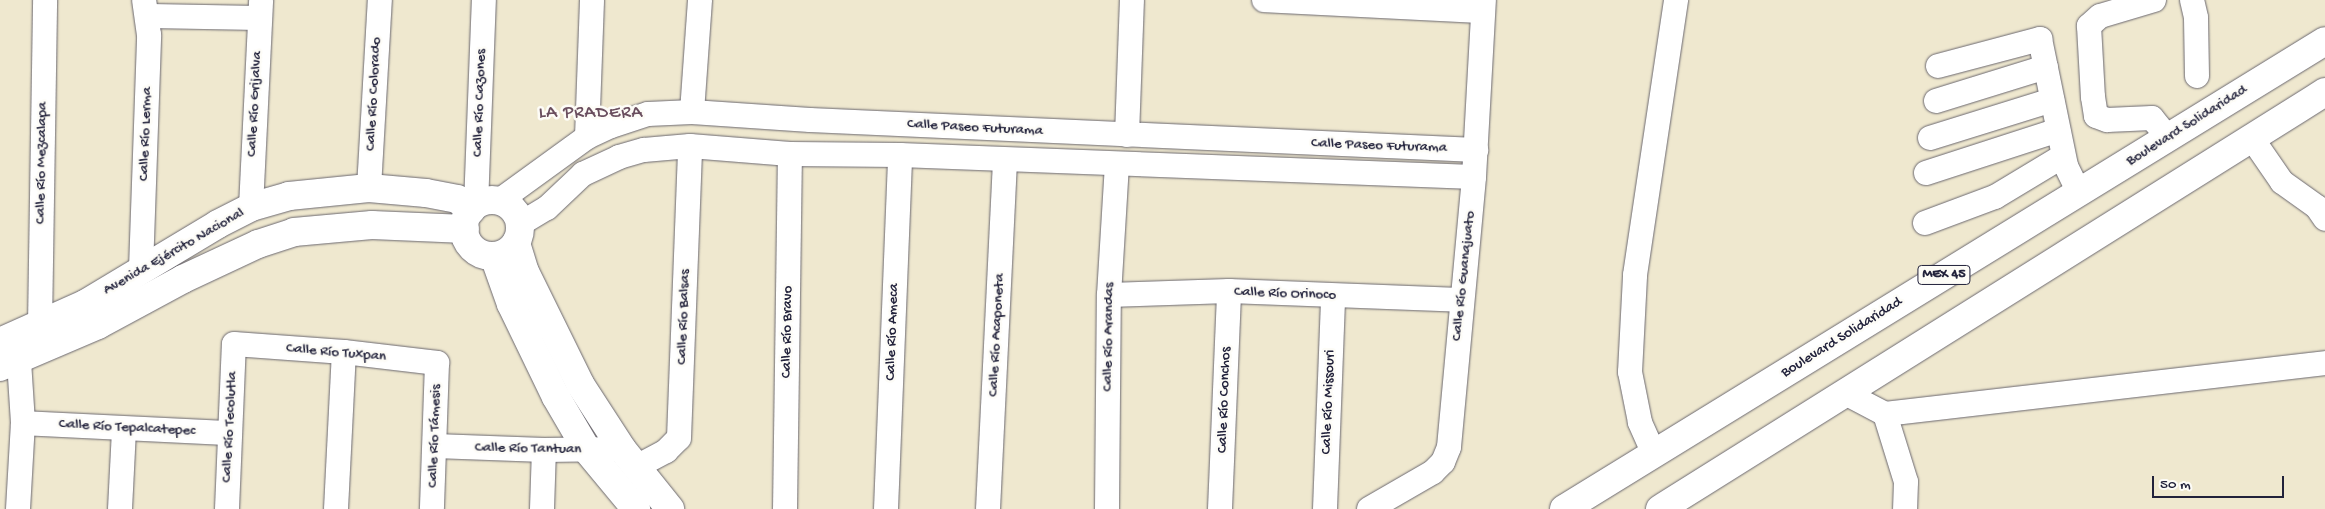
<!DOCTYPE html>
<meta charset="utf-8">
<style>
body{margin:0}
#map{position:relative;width:2325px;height:509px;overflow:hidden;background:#efe8cf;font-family:"Gochi Hand",sans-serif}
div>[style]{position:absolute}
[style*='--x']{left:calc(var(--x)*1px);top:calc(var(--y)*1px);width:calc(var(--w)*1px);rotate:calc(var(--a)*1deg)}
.roads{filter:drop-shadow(0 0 1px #6a676f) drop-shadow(0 0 1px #6a676f)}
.minor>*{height:24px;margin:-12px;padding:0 12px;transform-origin:12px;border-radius:12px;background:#fff}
.major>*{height:28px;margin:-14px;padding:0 14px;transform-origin:14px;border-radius:14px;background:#fff}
.major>.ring{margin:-14px;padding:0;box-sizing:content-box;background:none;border:28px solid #fff;border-radius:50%}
.highway>*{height:28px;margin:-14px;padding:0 14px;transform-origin:14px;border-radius:14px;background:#fff}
span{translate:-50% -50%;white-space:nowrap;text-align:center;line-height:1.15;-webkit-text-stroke:5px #fdfcf7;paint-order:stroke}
.shield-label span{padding:1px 4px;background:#fdfcf7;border:1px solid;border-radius:4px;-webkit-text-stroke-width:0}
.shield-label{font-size:14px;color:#22223b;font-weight:700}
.street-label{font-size:15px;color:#22223b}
.quarter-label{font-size:18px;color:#6a4e5e;letter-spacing:1px}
.scale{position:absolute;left:2152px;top:476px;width:132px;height:22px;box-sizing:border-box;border:2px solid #22223b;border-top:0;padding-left:6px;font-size:15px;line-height:18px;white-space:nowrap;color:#22223b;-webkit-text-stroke:4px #fdfcf7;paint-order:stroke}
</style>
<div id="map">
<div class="roads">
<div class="minor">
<i style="--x:1264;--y:0;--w:219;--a:2.9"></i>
<i style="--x:2154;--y:0;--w:56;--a:163.5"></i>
<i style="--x:2100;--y:16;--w:15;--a:138"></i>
<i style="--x:2089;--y:26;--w:71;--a:86.8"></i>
<i style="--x:2093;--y:97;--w:19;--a:81"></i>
<i style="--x:2096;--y:116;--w:12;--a:20"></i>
<i style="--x:2107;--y:120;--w:45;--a:-2.5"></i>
<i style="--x:2152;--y:118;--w:26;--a:51"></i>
<i style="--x:2192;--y:0;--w:18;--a:77"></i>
<i style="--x:2196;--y:18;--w:58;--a:89"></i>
<i style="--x:149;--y:16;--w:111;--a:1"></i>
<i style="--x:1938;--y:66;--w:106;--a:-14.8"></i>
<i style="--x:2040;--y:39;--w:130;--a:78.4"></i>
<i style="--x:2066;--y:166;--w:30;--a:64"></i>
<i style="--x:1936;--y:101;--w:115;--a:-17.2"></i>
<i style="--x:692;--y:112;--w:112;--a:-85.9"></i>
<i style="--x:1127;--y:135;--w:135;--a:-87.9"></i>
<i style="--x:587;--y:137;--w:137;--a:-87.9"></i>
<i style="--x:2251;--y:137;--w:55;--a:55.4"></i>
<i style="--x:2282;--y:182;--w:43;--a:35.5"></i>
<i style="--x:2317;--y:207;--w:14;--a:56"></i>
<i style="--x:1930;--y:138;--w:128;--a:-17.3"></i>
<i style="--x:1926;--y:173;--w:139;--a:-18"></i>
<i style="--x:369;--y:188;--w:188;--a:-86.7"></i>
<i style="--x:499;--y:201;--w:109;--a:-36"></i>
<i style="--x:587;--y:137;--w:26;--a:-25"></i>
<i style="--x:611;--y:126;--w:39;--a:-18"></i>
<i style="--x:648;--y:114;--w:44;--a:-2.6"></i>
<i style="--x:692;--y:112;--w:118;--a:3.9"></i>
<i style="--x:810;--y:120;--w:667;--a:2.58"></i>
<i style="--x:476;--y:205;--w:205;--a:-87.8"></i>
<i style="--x:251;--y:207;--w:207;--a:-87.2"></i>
<i style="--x:1925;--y:223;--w:75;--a:-20.4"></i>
<i style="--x:1995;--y:197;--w:79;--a:-31.1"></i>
<i style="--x:520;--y:224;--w:31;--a:-31"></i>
<i style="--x:547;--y:208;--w:50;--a:-43.4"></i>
<i style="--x:583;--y:174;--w:40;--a:-25"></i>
<i style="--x:619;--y:157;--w:26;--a:-16"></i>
<i style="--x:644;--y:150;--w:46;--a:-5"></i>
<i style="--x:690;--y:146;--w:100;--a:4.6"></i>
<i style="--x:790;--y:154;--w:110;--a:0.5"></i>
<i style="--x:900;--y:155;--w:574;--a:2.19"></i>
<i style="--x:141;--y:269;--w:234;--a:-88"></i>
<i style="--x:149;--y:35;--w:35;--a:-98"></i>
<i style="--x:1109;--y:295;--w:120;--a:-1.9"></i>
<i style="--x:1229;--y:291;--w:231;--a:2.2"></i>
<i style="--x:40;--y:325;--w:325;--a:-89.1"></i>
<i style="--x:1845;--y:393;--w:45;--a:27.7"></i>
<i style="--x:1885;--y:414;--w:443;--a:-6.6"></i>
<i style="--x:1885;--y:414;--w:71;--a:72.8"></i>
<i style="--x:1906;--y:482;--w:27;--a:92"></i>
<i style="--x:23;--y:423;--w:207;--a:2.8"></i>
<i style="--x:435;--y:446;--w:109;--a:2.1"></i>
<i style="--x:544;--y:450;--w:78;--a:-0.7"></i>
<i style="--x:1654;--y:454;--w:35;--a:-114"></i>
<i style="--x:1640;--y:422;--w:51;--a:-101.3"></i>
<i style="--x:1630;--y:372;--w:97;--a:-87"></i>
<i style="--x:1635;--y:275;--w:278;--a:-81.5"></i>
<i style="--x:638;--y:466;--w:32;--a:-28"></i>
<i style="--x:666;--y:451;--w:18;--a:-45"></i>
<i style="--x:679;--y:438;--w:292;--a:-87.8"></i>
<i style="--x:18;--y:509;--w:86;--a:-86.7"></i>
<i style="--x:23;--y:423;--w:62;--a:-93.7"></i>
<i style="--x:120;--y:509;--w:80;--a:-87.1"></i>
<i style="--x:227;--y:509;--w:165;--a:-87.6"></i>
<i style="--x:234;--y:344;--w:110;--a:4.2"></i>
<i style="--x:344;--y:352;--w:94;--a:6.7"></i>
<i style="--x:437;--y:363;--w:146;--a:92"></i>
<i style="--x:336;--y:509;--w:157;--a:-87.1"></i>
<i style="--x:542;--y:509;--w:59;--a:-88.1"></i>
<i style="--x:785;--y:509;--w:355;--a:-89.2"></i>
<i style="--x:886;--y:509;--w:354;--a:-87.7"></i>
<i style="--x:988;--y:509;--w:348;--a:-87.2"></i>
<i style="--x:1107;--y:509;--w:214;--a:-89.5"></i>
<i style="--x:1109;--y:295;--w:129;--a:-86.5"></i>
<i style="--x:1220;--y:509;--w:218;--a:-87.6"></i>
<i style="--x:1325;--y:509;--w:213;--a:-87.8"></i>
<i style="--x:1369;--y:509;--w:74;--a:-30"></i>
<i style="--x:1433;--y:472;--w:14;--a:-45"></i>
<i style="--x:1443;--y:462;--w:16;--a:-68"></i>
<i style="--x:1449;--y:447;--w:271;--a:-84.7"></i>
<i style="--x:1474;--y:177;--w:177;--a:-86.8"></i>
</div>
<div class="major">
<i class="ring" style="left:464px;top:200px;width:28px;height:28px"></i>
<i style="--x:516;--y:243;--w:30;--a:73"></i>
<i style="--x:525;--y:272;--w:125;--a:63.8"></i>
<i style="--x:580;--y:384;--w:77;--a:57.1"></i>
<i style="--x:622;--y:449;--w:77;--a:51.3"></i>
<i style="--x:494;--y:256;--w:51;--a:70.5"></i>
<i style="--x:511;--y:304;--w:103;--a:64.2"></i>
<i style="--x:556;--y:397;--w:61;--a:59.7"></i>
<i style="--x:587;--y:450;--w:77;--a:50.3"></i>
<i style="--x:0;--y:342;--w:93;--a:-24.1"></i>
<i style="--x:85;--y:304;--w:155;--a:-31"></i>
<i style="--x:218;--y:224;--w:37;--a:-27"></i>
<i style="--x:251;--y:207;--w:40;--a:-16"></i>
<i style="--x:289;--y:196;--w:80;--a:-5.7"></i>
<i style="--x:369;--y:188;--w:57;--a:5"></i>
<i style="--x:426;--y:193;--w:32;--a:11"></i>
<i style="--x:457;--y:199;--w:18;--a:38"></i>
<i style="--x:0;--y:367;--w:107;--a:-23.2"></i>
<i style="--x:98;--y:325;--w:97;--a:-28.4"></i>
<i style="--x:183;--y:279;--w:83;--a:-25"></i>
<i style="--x:258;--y:244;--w:38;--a:-18"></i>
<i style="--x:294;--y:232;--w:78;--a:-5.1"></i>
<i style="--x:372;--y:225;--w:93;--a:2.5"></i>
</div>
<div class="highway">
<i style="--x:1564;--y:509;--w:893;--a:-31.59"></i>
<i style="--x:1660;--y:509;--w:785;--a:-32.09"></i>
</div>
</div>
<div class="shield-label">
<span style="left:1944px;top:275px">MEX 45</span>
</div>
<div class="street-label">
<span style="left:374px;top:94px;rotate:-87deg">Calle Río Colorado</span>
<span style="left:480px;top:103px;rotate:-88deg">Calle Río Cazones</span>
<span style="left:255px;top:104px;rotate:-87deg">Calle Río Grijalva</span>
<span style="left:2187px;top:126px;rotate:-32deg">Boulevard Solidaridad</span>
<span style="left:975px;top:128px;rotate:3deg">Calle Paseo Futurama</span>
<span style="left:146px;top:134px;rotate:-88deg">Calle Río Lerma</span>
<span style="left:1379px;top:146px;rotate:2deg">Calle Paseo Futurama</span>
<span style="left:42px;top:163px;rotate:-89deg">Calle Río Mezcalapa</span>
<span style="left:174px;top:252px;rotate:-30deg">Avenida Ejército Nacional</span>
<span style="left:1464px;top:276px;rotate:-84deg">Calle Río Guanajuato</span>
<span style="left:1285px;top:294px;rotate:2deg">Calle Río Orinoco</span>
<span style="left:684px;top:317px;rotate:-88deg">Calle Río Balsas</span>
<span style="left:788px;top:332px;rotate:-89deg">Calle Río Bravo</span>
<span style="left:893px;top:332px;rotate:-88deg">Calle Río Ameca</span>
<span style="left:997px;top:335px;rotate:-87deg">Calle Río Acaponeta</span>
<span style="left:1109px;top:337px;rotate:-89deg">Calle Río Arandas</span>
<span style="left:1842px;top:338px;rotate:-32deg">Boulevard Solidaridad</span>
<span style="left:336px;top:353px;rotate:5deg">Calle Río Tuxpan</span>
<span style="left:1225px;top:400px;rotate:-88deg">Calle Río Conchos</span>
<span style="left:1329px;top:402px;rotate:-88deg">Calle Río Missouri</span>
<span style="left:230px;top:427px;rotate:-87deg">Calle Río Tecolutla</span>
<span style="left:127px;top:428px;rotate:3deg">Calle Río Tepalcatepec</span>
<span style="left:435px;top:436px;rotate:-88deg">Calle Río Támesis</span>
<span style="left:528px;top:449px;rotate:1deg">Calle Río Tantuan</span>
</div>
<div class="quarter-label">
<span style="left:591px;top:114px">LA PRADERA</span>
</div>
<div class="scale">50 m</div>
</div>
